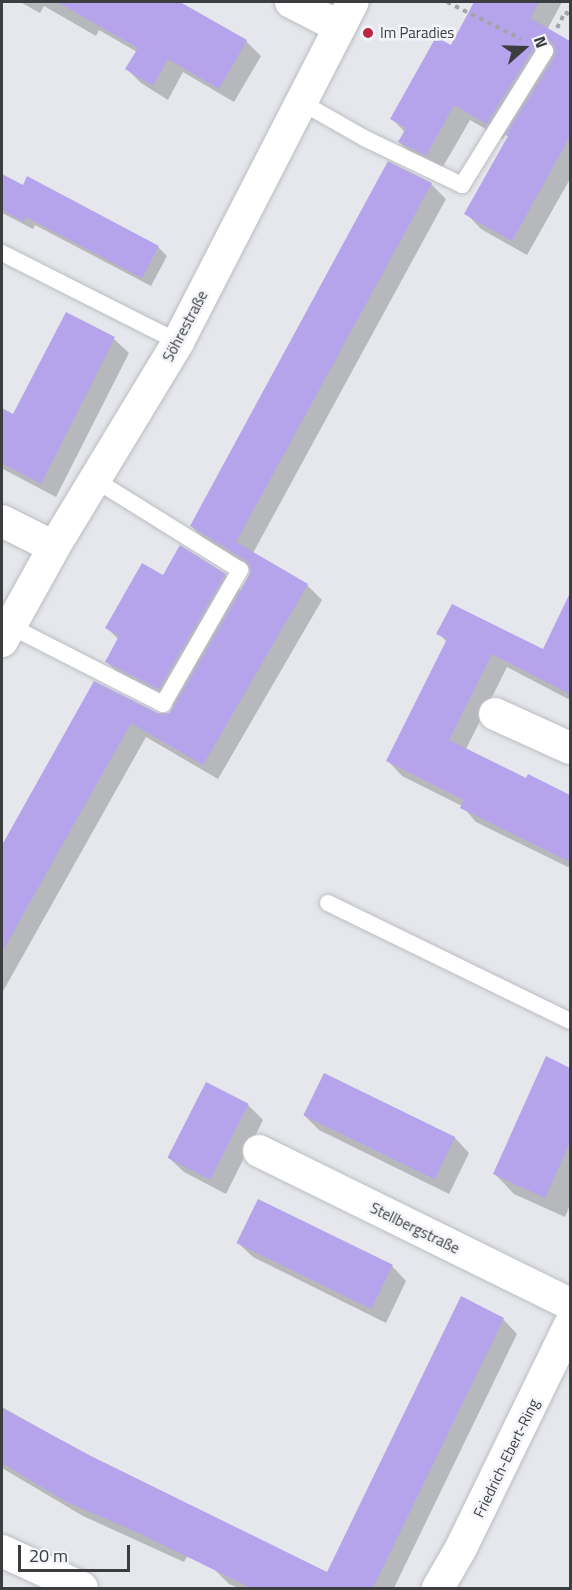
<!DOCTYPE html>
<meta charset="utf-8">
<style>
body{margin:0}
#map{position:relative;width:572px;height:1590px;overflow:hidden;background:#e5e7ec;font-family:"Titillium Web",sans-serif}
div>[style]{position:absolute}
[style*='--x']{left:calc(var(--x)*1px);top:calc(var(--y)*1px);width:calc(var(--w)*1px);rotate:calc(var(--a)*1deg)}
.shadow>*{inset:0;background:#0003}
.building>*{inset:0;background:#b5a4eb;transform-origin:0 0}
.path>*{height:4px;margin-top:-2px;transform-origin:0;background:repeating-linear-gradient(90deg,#a2a4a8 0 4.5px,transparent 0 9px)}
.roads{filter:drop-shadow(0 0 2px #bbbdc2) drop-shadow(0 0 2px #bbbdc2)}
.lane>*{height:16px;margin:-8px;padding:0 8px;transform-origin:8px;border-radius:8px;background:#fff}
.street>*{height:32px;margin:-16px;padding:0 16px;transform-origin:16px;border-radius:16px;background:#fff}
.dots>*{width:16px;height:16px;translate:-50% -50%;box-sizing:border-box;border:3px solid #f3f4f9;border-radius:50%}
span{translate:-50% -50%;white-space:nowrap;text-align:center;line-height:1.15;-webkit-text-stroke:5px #f3f4f9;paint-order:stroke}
.poi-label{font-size:15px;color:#3c3d3f}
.left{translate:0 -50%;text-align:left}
.street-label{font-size:15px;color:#3c3d3f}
.frame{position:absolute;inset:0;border:3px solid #3c3d3f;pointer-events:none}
.north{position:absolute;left:494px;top:18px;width:60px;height:60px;-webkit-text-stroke:4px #f3f4f9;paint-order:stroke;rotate:70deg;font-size:16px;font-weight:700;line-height:24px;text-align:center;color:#3c3d3f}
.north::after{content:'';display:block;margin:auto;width:21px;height:27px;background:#3c3d3f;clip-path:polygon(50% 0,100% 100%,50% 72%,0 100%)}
.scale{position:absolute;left:18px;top:1545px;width:112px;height:27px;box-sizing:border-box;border:3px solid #3c3d3f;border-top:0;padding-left:8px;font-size:18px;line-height:21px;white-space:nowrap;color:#3c3d3f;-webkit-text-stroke:4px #f3f4f9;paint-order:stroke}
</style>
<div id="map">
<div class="shadow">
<i style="clip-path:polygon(20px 2px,157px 2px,164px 6px,167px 2px,177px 2px,246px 41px,261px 56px,234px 102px,183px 72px,168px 100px,141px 83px,127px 69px,137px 52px,99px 30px,96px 36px,44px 6px,40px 13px)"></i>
<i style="clip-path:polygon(475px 2px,562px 2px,547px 30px,570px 43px,570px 179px,527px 255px,481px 229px,466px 213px,509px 137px,506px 134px,503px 139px,470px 120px,441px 170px,415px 158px,399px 142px,405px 132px,392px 119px,452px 47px)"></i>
<i style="clip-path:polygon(2px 176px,158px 247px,167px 256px,151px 286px,35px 225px,33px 229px,2px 213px)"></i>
<i style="clip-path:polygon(431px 184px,446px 199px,253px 553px,307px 585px,322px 600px,218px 779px,146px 737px,2px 993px,2px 848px,95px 683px,158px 715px,170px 714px,174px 706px,126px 682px,107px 662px,119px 640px,107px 628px,164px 577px,225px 575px,241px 591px,252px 569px,206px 541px,191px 526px)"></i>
<i style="clip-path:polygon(114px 339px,129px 353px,56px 497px,3px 469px,2px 430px,10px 414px,13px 416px)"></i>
<i style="clip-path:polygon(438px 633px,544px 651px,552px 635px,570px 644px,570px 700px,507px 667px,466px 749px,527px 780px,570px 797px,570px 868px,476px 822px,462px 806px,402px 776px,388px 761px,447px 642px)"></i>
<i style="clip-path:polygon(547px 1058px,570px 1069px,570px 1205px,565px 1217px,514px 1194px,495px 1174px)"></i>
<i style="clip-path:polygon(324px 1075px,455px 1138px,469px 1153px,449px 1194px,319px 1130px,304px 1115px)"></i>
<i style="clip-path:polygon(248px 1105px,263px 1120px,226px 1194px,184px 1172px,169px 1158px)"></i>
<i style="clip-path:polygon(238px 1243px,392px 1266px,406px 1281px,386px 1323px,253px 1257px)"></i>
<i style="clip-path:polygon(503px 1319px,517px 1334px,394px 1588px,238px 1588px,229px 1584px,214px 1569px,325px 1580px)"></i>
<i style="clip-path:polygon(2px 1407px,206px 1522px,184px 1562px,83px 1516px,2px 1468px)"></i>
</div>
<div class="building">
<i style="clip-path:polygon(57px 2px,180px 2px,247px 40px,219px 89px,168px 59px,153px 86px,125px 69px,138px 48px)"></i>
<i style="clip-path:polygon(474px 2px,539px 2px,530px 18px,570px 41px,570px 136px,512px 241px,464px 214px,508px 136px,505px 135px,554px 57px,555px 51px,551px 42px,545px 41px,536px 45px,487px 124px,454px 105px,426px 156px,398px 142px,406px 128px,390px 119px,436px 37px,451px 45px)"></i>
<i style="clip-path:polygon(388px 161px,432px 183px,236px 542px,308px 584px,203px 765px,131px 723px,2px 952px,2px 845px,94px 681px,158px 713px,169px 713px,249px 575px,250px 570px,246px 561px,190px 526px)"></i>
<i style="clip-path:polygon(2px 174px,23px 185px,27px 176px,159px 246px,142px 278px,26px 217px,24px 222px,2px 210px)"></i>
<i style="clip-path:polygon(66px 312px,115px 337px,41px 484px,2px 463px,2px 408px,13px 414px)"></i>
<i style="clip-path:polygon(180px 545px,226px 574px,159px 690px,105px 662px,119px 636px,105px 628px,142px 563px,163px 575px)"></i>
<i style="clip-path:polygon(570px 593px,570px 694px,492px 654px,449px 740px,526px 778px,528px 774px,570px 795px,570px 862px,460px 808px,464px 800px,386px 761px,447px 639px,436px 634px,452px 604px,543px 649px)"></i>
<i style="clip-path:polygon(546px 1056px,570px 1068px,570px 1142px,545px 1198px,493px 1174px)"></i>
<i style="left:324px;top:1073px;width:146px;height:47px;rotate:26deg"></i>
<i style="left:206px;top:1082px;width:48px;height:85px;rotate:27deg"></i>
<i style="left:258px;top:1199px;width:150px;height:49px;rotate:26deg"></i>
<i style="clip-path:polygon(461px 1296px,504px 1318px,373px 1588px,251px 1588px,141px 1534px,67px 1502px,2px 1463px,2px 1408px,91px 1456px,327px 1572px)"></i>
</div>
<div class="path">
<i style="--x:447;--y:2;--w:83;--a:26.6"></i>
<i style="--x:557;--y:28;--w:18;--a:-63"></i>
<i style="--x:565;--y:12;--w:6;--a:31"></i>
</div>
<div class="roads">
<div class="lane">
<i style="--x:301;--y:102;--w:73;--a:29.7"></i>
<i style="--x:364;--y:138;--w:109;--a:25.6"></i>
<i style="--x:462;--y:185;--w:158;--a:-58.2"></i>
<i style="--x:2;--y:253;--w:197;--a:26.8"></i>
<i style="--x:10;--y:626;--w:172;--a:27"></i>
<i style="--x:163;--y:704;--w:155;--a:-60.1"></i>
<i style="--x:240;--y:570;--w:172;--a:-148.1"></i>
<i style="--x:328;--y:903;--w:269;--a:26"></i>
</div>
<div class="street">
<i style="--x:291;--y:2;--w:55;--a:27"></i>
<i style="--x:2;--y:521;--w:58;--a:26.6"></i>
<i style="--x:2;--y:641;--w:107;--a:-61"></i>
<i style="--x:54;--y:547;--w:240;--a:-58.8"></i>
<i style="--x:178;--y:342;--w:382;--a:-62.8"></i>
<i style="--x:495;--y:714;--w:82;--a:24.4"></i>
<i style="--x:259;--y:1151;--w:347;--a:26.2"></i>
<i style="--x:2;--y:1551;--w:88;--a:24.8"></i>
<i style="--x:438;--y:1588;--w:46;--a:-60.1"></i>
<i style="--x:461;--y:1548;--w:248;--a:-64"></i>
</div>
</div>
<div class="dots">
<i style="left:368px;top:33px;background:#b92741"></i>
</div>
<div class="poi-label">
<span class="left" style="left:380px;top:33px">Im Paradies</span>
</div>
<div class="street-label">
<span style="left:185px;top:326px;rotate:-62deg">Söhrestraße</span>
<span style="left:415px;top:1228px;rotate:26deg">Stellbergstraße</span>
<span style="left:506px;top:1458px;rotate:-64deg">Friedrich-Ebert-Ring</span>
</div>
<div class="frame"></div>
<div class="north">N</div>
<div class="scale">20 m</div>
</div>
